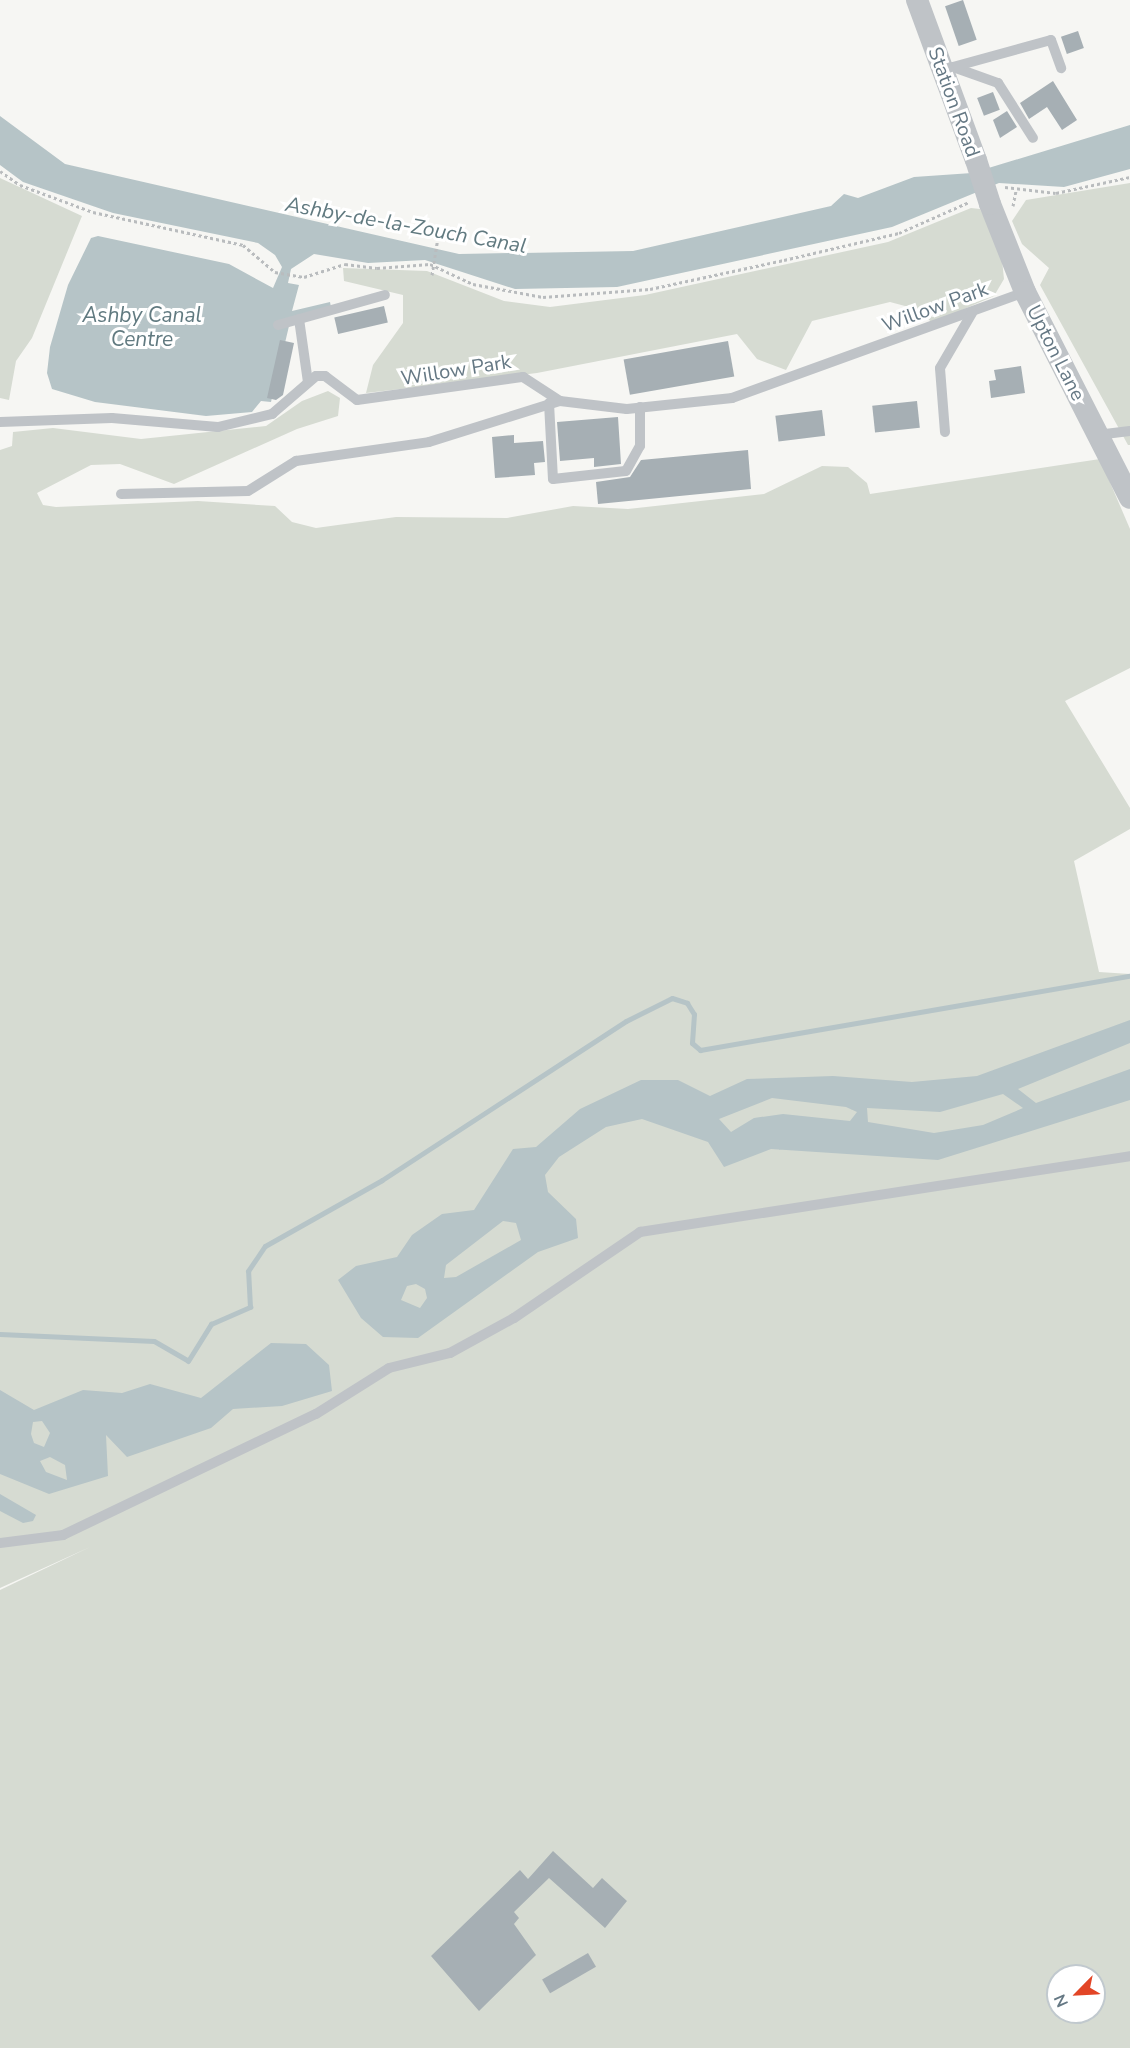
<!DOCTYPE html>
<style>
body{margin:0}
#map{position:relative;width:1130px;height:2048px;overflow:hidden;background:#f6f6f3;font-family:"Nunito Sans",sans-serif}
div>[style]{position:absolute}
[style*='--x']{left:calc(var(--x)*1px);top:calc(var(--y)*1px);width:calc(var(--w)*1px);rotate:calc(var(--a)*1deg)}
.green>*{inset:0;background:#d6dbd2}
.water>*{inset:0;background:#b6c4c7}
.stream>*{height:5px;margin:-2.5px;padding:0 2.5px;transform-origin:2.5px;border-radius:2.5px;background:#b6c4c7}
.building>*{inset:0;background:#a6afb4;transform-origin:0 0}
.path>*{height:3px;margin-top:-1.5px;transform-origin:0;background:repeating-linear-gradient(90deg,#b9bcbe 0 3px,transparent 0 6px)}
.service>*{height:10px;margin:-5px;padding:0 5px;transform-origin:5px;border-radius:5px;background:#bfc3c7}
.minor>*{height:22px;margin:-11px;padding:0 11px;transform-origin:11px;border-radius:11px;background:#bfc3c7}
.path-bridge>*{height:3px;margin-top:-1.5px;transform-origin:0;background:repeating-linear-gradient(90deg,#b9bcbe 0 3px,transparent 0 6px)}
.minor-bridge>*{height:22px;margin:-11px;padding:0 11px;transform-origin:11px;border-radius:11px;background:#bfc3c7}
span{translate:-50% -50%;white-space:nowrap;text-align:center;line-height:1.15;-webkit-text-stroke:6px #fff;paint-order:stroke}
.street-label{font-size:20px;color:#657884}
.water-label{font-size:21px;color:#617a80;font-style:italic}
.north{position:absolute;left:1046px;top:1964px;width:60px;height:60px;box-sizing:border-box;background:#fff;border:2px solid #c1c9ce;border-radius:50%;rotate:246deg;font-size:16px;font-weight:700;line-height:24px;text-align:center;color:#657884}
.north::after{content:'';display:block;margin:auto;width:21px;height:27px;background:#e24526;clip-path:polygon(50% 0,100% 100%,50% 72%,0 100%)}
</style>
<div id="map">
<div class="green">
<i style="clip-path:polygon(0 178px,82px 216px,32px 338px,16px 361px,9px 400px,0 398px)"></i>
<i style="clip-path:polygon(1130px 183px,1130px 445px,1128px 445px,1040px 285px,1049px 268px,1022px 244px,1012px 221px,1026px 200px)"></i>
<i style="clip-path:polygon(971px 208px,980px 209px,986px 220px,1002px 260px,1004px 279px,994px 296px,932px 323px,920px 310px,890px 302px,812px 321px,786px 370px,757px 359px,737px 334px,537px 373px,366px 393px,373px 365px,403px 323px,403px 295px,344px 281px,343px 268px,427px 271px,504px 301px,550px 307px,645px 295px,888px 242px)"></i>
<i style="clip-path:polygon(evenodd,328px 391px,340px 398px,338px 416px,297px 429px,174px 484px,120px 464px,91px 465px,37px 493px,43px 505px,56px 507px,198px 501px,275px 506px,292px 522px,316px 528px,396px 517px,507px 518px,573px 506px,628px 509px,764px 494px,822px 466px,848px 467px,867px 483px,870px 494px,1100px 459px,1130px 529px,1130px 668px,1065px 701px,1130px 808px,1130px 829px,1074px 861px,1099px 972px,1130px 974px,1130px 2048px,0 2048px,0 1590px,90px 1547px,0 1588px,0 450px,12px 446px,13px 432px,53px 428px,141px 439px,266px 426px,302px 401px,328px 391px,1058px 1976px,1094px 1976px,1094px 2012px,1058px 2012px,1058px 1976px)"></i>
</div>
<div class="water">
<i style="clip-path:polygon(0 116px,65px 164px,459px 254px,633px 251px,831px 206px,844px 194px,858px 198px,914px 177px,972px 173px,1130px 125px,1130px 169px,1064px 187px,999px 183px,892px 227px,617px 287px,515px 289px,425px 260px,368px 263px,314px 254px,291px 269px,288px 283px,299px 285px,292px 311px,330px 302px,332px 312px,289px 326px,271px 402px,261px 401px,252px 412px,206px 416px,95px 402px,52px 389px,47px 373px,50px 347px,68px 285px,91px 238px,98px 236px,229px 264px,273px 288px,282px 267px,275px 255px,258px 243px,113px 213px,23px 182px,0 165px)"></i>
<i style="clip-path:polygon(evenodd,1130px 1020px,1130px 1043px,1018px 1089px,1036px 1103px,1130px 1069px,1130px 1100px,938px 1160px,771px 1149px,724px 1167px,708px 1142px,642px 1119px,606px 1127px,559px 1157px,545px 1175px,548px 1192px,576px 1219px,578px 1238px,538px 1252px,418px 1338px,383px 1337px,361px 1318px,338px 1280px,356px 1266px,397px 1257px,412px 1235px,442px 1214px,474px 1210px,513px 1149px,536px 1147px,580px 1109px,641px 1080px,678px 1080px,710px 1096px,747px 1079px,833px 1076px,912px 1082px,977px 1076px,1130px 1020px,1003px 1094px,1023px 1108px,983px 1125px,934px 1133px,868px 1122px,867px 1108px,940px 1112px,1003px 1094px,1130px 1020px,772px 1098px,846px 1107px,857px 1112px,850px 1121px,783px 1114px,754px 1118px,731px 1132px,719px 1119px,772px 1098px,1130px 1020px,503px 1221px,516px 1223px,521px 1240px,456px 1277px,444px 1278px,446px 1265px,503px 1221px,1130px 1020px,416px 1284px,425px 1289px,427px 1298px,420px 1308px,401px 1300px,407px 1286px,416px 1284px)"></i>
<i style="clip-path:polygon(evenodd,271px 1343px,306px 1344px,329px 1365px,332px 1391px,282px 1406px,233px 1409px,211px 1428px,127px 1457px,106px 1435px,108px 1476px,49px 1494px,0 1474px,0 1390px,34px 1410px,83px 1390px,122px 1393px,150px 1384px,201px 1398px,271px 1343px,42px 1421px,50px 1433px,44px 1447px,34px 1443px,31px 1434px,33px 1422px,42px 1421px,271px 1343px,50px 1457px,65px 1465px,67px 1480px,46px 1472px,40px 1461px,50px 1457px)"></i>
<i style="clip-path:polygon(0 1494px,36px 1515px,33px 1521px,23px 1523px,0 1511px)"></i>
</div>
<div class="stream">
<i style="--x:0;--y:1334;--w:154;--a:2.6"></i>
<i style="--x:154;--y:1341;--w:39;--a:30"></i>
<i style="--x:188;--y:1361;--w:44;--a:-58.1"></i>
<i style="--x:211;--y:1324;--w:43;--a:-23.6"></i>
<i style="--x:250;--y:1307;--w:36;--a:-93"></i>
<i style="--x:248;--y:1271;--w:30;--a:-56"></i>
<i style="--x:265;--y:1246;--w:134;--a:-29.4"></i>
<i style="--x:382;--y:1180;--w:291;--a:-33.1"></i>
<i style="--x:626;--y:1021;--w:51;--a:-26.6"></i>
<i style="--x:672;--y:998;--w:16;--a:18"></i>
<i style="--x:687;--y:1003;--w:13;--a:58"></i>
<i style="--x:694;--y:1014;--w:29;--a:94"></i>
<i style="--x:692;--y:1043;--w:11;--a:41"></i>
<i style="--x:700;--y:1050;--w:436;--a:-9.8"></i>
</div>
<div class="building">
<i style="left:963px;top:0;width:42px;height:19px;rotate:71deg"></i>
<i style="left:1078px;top:31px;width:18px;height:18px;rotate:71deg"></i>
<i style="clip-path:polygon(1053px 81px,1077px 120px,1062px 130px,1047px 107px,1029px 119px,1020px 103px)"></i>
<i style="left:993px;top:92px;width:19px;height:17px;rotate:69deg"></i>
<i style="clip-path:polygon(1007px 111px,1017px 127px,1000px 138px,993px 120px)"></i>
<i style="left:384px;top:306px;width:17px;height:51px;rotate:77deg"></i>
<i style="clip-path:polygon(280px 340px,294px 343px,283px 395px,276px 400px,267px 398px)"></i>
<i style="left:728px;top:341px;width:36px;height:106px;rotate:80deg"></i>
<i style="clip-path:polygon(1021px 366px,1025px 393px,991px 398px,989px 381px,996px 380px,994px 370px)"></i>
<i style="left:917px;top:401px;width:27px;height:45px;rotate:84deg"></i>
<i style="left:822px;top:410px;width:26px;height:47px;rotate:83deg"></i>
<i style="clip-path:polygon(618px 417px,621px 464px,594px 467px,594px 458px,560px 461px,557px 422px)"></i>
<i style="clip-path:polygon(514px 435px,514px 443px,543px 441px,545px 462px,534px 463px,535px 475px,495px 478px,492px 437px)"></i>
<i style="clip-path:polygon(748px 450px,751px 489px,598px 504px,596px 482px,630px 477px,641px 460px)"></i>
<i style="clip-path:polygon(553px 1851px,593px 1888px,602px 1878px,627px 1901px,605px 1928px,549px 1878px,514px 1912px,519px 1918px,514px 1924px,536px 1955px,479px 2011px,431px 1956px,520px 1870px,528px 1879px)"></i>
<i style="left:588px;top:1953px;width:16px;height:53px;rotate:60deg"></i>
</div>
<div class="path">
<i style="--x:0;--y:171;--w:24;--a:35"></i>
<i style="--x:20;--y:185;--w:78;--a:20.3"></i>
<i style="--x:93;--y:212;--w:154;--a:12.4"></i>
<i style="--x:243;--y:245;--w:42;--a:40.2"></i>
<i style="--x:275;--y:272;--w:29;--a:10"></i>
<i style="--x:304;--y:277;--w:43;--a:-17.6"></i>
<i style="--x:345;--y:264;--w:32;--a:7"></i>
<i style="--x:377;--y:268;--w:53;--a:-4.3"></i>
<i style="--x:430;--y:264;--w:47;--a:24.9"></i>
<i style="--x:473;--y:284;--w:71;--a:10.5"></i>
<i style="--x:543;--y:297;--w:107;--a:-4.3"></i>
<i style="--x:650;--y:289;--w:137;--a:-12.2"></i>
<i style="--x:784;--y:260;--w:118;--a:-13.2"></i>
<i style="--x:899;--y:233;--w:77;--a:-23.9"></i>
<i style="--x:1005;--y:187;--w:51;--a:6.7"></i>
<i style="--x:1056;--y:193;--w:76;--a:-12.2"></i>
<i style="--x:1013;--y:206;--w:16;--a:-79"></i>
</div>
<div class="service">
<i style="--x:953;--y:67;--w:48;--a:19.6"></i>
<i style="--x:998;--y:83;--w:65;--a:57.5"></i>
<i style="--x:942;--y:70;--w:113;--a:-15.4"></i>
<i style="--x:1051;--y:40;--w:30;--a:70"></i>
<i style="--x:299;--y:319;--w:64;--a:81.9"></i>
<i style="--x:278;--y:325;--w:111;--a:-15.7"></i>
<i style="--x:549;--y:403;--w:76;--a:87"></i>
<i style="--x:553;--y:479;--w:73;--a:-6.3"></i>
<i style="--x:626;--y:471;--w:29;--a:-61"></i>
<i style="--x:640;--y:446;--w:39;--a:-90"></i>
<i style="--x:0;--y:422;--w:112;--a:-2"></i>
<i style="--x:112;--y:418;--w:106;--a:4.9"></i>
<i style="--x:218;--y:427;--w:56;--a:-13.5"></i>
<i style="--x:272;--y:414;--w:58;--a:-40.8"></i>
<i style="--x:316;--y:376;--w:9;--a:0"></i>
<i style="--x:325;--y:376;--w:40;--a:37"></i>
<i style="--x:357;--y:400;--w:168;--a:-7.9"></i>
<i style="--x:523;--y:377;--w:44;--a:33"></i>
<i style="--x:560;--y:401;--w:67;--a:6.8"></i>
<i style="--x:627;--y:409;--w:106;--a:-6"></i>
<i style="--x:732;--y:398;--w:312;--a:-19.9"></i>
<i style="--x:945;--y:432;--w:64;--a:-94.5"></i>
<i style="--x:940;--y:368;--w:64;--a:-59.8"></i>
<i style="--x:1097;--y:435;--w:33;--a:-7"></i>
<i style="--x:121;--y:494;--w:127;--a:-1.4"></i>
<i style="--x:248;--y:491;--w:57;--a:-32"></i>
<i style="--x:296;--y:461;--w:134;--a:-8.1"></i>
<i style="--x:429;--y:442;--w:137;--a:-17.4"></i>
<i style="--x:0;--y:1543;--w:64;--a:-7.2"></i>
<i style="--x:63;--y:1535;--w:280;--a:-25.6"></i>
<i style="--x:316;--y:1414;--w:86;--a:-32.2"></i>
<i style="--x:389;--y:1368;--w:63;--a:-13.8"></i>
<i style="--x:450;--y:1353;--w:73;--a:-28.7"></i>
<i style="--x:514;--y:1318;--w:153;--a:-34.3"></i>
<i style="--x:640;--y:1232;--w:496;--a:-8.8"></i>
</div>
<div class="minor">
<i style="--x:917;--y:0;--w:171;--a:69.8"></i>
<i style="--x:990;--y:204;--w:95;--a:68.3"></i>
<i style="--x:1025;--y:292;--w:231;--a:63"></i>
</div>
<div class="path-bridge">
<i style="--x:432;--y:275;--w:38;--a:-81"></i>
</div>
<div class="minor-bridge">
<i style="--x:976;--y:160;--w:46;--a:72.3"></i>
</div>
<div class="street-label">
<span style="left:954px;top:102px;rotate:70deg">Station Road</span>
<span style="left:935px;top:307px;rotate:-20deg">Willow Park</span>
<span style="left:1056px;top:353px;rotate:63deg">Upton Lane</span>
<span style="left:456px;top:370px;rotate:-9deg">Willow Park</span>
</div>
<div class="water-label">
<span style="left:406px;top:225px;rotate:10deg">Ashby-de-la-Zouch Canal</span>
<span style="left:142px;top:327px">Ashby Canal<br>Centre</span>
</div>
<div class="north">N</div>
</div>
